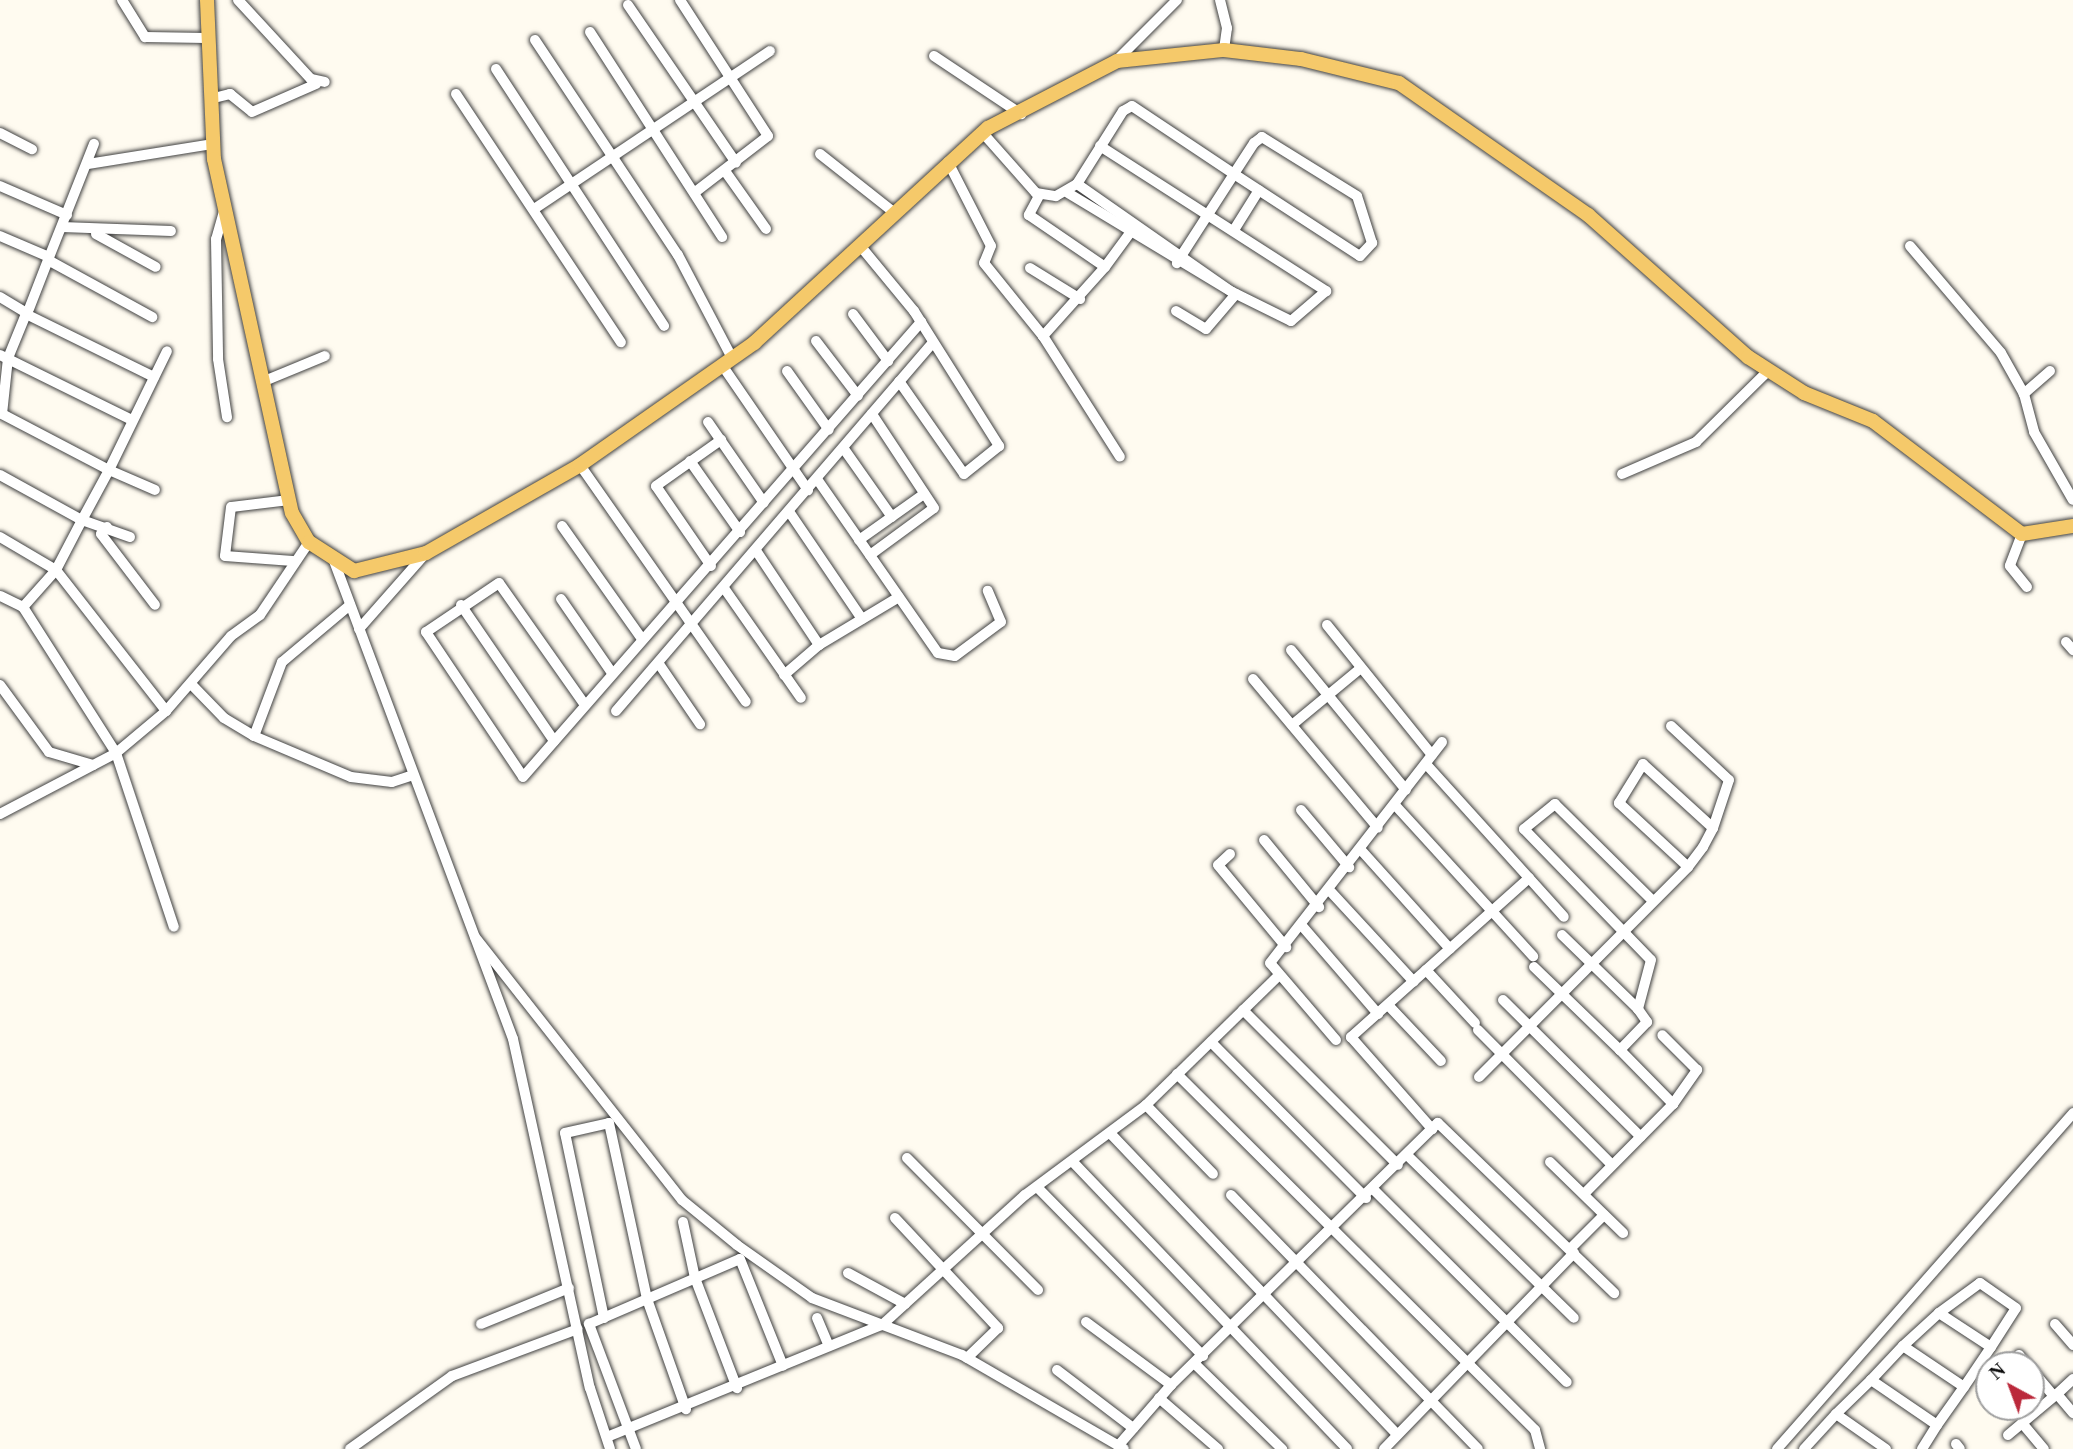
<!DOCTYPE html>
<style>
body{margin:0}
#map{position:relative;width:2073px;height:1449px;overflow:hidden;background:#fffbf0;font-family:"Times New Roman",serif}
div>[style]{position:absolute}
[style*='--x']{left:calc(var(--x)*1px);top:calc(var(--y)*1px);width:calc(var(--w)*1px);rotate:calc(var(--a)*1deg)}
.roads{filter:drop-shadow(0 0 2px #414141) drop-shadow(0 0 2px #414141)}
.minor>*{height:10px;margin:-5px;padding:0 5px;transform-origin:5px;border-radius:5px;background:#fff}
.major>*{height:14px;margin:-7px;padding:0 7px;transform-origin:7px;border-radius:7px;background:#f5c96a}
span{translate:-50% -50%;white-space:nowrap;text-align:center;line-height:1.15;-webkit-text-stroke:7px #fff;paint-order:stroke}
.north{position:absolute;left:1975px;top:1351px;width:70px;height:70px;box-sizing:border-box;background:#fff;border:2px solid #9f9f9f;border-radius:50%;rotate:319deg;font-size:19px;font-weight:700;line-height:28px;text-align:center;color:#0e0e0e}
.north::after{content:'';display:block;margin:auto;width:24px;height:32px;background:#bb293b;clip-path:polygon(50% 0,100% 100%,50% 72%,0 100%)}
</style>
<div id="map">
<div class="roads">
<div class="minor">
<i style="--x:122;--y:0;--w:44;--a:58.1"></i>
<i style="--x:145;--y:37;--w:61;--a:0.9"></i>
<i style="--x:238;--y:0;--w:108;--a:47.3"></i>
<i style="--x:311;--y:79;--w:14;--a:12"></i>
<i style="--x:680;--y:0;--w:162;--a:57.1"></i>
<i style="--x:768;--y:136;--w:93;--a:142.4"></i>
<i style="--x:1220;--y:0;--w:29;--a:76"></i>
<i style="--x:1227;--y:28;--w:22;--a:98"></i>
<i style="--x:628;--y:5;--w:191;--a:55.6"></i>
<i style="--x:590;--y:32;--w:244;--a:57.2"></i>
<i style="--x:535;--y:40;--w:258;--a:56.4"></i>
<i style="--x:678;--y:255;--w:116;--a:62.3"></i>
<i style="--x:934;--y:56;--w:105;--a:33.7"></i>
<i style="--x:1114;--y:63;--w:89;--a:-45"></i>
<i style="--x:496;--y:69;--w:307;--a:56.8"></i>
<i style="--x:456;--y:94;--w:298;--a:56.4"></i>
<i style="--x:210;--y:99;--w:21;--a:-14"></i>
<i style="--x:230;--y:94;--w:28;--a:39"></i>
<i style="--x:252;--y:112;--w:70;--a:-23.6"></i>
<i style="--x:982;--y:132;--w:81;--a:48.5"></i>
<i style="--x:1036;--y:193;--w:20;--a:9"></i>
<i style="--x:1056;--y:196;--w:24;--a:-30"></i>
<i style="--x:1077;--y:184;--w:86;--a:-57.8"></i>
<i style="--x:1123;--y:111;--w:10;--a:-29"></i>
<i style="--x:1132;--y:106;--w:123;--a:33.7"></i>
<i style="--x:1234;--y:174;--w:150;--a:33.1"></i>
<i style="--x:1360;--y:256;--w:18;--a:-47"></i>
<i style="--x:1372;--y:243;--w:49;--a:-107.7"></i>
<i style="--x:1357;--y:196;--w:112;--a:-148.2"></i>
<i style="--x:1262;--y:137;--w:10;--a:143"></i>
<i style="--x:1254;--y:143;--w:37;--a:123"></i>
<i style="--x:1234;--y:174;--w:94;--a:122.8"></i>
<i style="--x:1183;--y:253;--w:12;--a:121"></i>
<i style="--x:0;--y:133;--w:36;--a:27"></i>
<i style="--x:1100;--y:146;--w:269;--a:32.7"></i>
<i style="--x:1326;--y:291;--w:46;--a:139.4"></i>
<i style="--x:1291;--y:321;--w:66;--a:-153.8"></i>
<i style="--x:820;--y:154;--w:97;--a:38.3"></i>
<i style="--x:948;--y:162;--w:94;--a:62.9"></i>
<i style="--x:991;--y:246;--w:18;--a:112"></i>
<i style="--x:984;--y:263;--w:94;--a:51.1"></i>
<i style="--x:88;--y:164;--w:127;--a:-9.1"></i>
<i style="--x:725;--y:171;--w:71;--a:54.7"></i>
<i style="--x:0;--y:186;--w:73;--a:23.4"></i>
<i style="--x:1068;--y:193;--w:192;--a:31.1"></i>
<i style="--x:1232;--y:292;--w:189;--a:-145.1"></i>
<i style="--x:1040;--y:194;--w:24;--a:118"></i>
<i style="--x:1029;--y:215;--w:92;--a:34.4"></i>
<i style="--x:1105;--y:267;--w:93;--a:131.9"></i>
<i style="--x:1043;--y:336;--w:143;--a:57.5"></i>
<i style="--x:225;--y:208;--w:32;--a:106"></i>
<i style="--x:216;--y:239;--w:120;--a:89"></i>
<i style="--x:218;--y:359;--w:59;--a:81.2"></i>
<i style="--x:534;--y:209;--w:284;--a:-33.8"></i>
<i style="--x:62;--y:227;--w:109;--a:2.1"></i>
<i style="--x:1234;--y:230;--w:47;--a:-58"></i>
<i style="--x:96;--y:234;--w:68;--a:28.8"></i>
<i style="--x:0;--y:236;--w:53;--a:23.2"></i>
<i style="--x:1910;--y:246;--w:140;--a:49.6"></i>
<i style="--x:2001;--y:353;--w:47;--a:60.7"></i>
<i style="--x:862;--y:248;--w:82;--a:50.5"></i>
<i style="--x:914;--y:311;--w:160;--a:57.8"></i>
<i style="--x:999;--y:446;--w:45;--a:141.3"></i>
<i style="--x:964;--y:474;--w:113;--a:-125"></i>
<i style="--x:48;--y:260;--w:125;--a:-68.4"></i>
<i style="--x:1105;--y:267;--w:42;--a:-53.7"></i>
<i style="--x:1030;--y:268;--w:59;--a:31.8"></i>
<i style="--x:0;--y:297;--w:31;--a:31"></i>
<i style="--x:29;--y:309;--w:53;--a:-68.8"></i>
<i style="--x:48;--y:260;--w:119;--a:28.7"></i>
<i style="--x:1176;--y:311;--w:35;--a:31"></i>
<i style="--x:1206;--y:329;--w:46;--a:-49.4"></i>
<i style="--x:853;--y:314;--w:59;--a:53.3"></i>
<i style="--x:816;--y:341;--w:69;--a:52.6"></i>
<i style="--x:0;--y:355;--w:147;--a:26.2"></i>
<i style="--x:722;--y:365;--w:152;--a:55.5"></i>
<i style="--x:787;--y:371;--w:72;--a:54.6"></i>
<i style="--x:2050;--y:371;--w:35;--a:139"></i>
<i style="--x:2024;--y:394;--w:39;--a:75"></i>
<i style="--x:2034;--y:432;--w:78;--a:60.2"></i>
<i style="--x:154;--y:377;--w:143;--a:-153.8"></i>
<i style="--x:26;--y:314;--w:48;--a:112.2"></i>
<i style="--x:8;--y:358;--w:56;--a:96.1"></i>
<i style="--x:2;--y:414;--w:121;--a:27.6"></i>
<i style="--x:109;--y:470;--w:132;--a:-64"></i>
<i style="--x:262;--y:382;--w:68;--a:-22.4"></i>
<i style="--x:708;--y:422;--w:98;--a:55.3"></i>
<i style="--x:844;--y:449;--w:83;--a:54.8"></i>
<i style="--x:690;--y:461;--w:87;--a:54.8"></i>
<i style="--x:580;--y:465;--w:289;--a:55"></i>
<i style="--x:1622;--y:474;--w:81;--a:-23.4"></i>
<i style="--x:1696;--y:442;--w:103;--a:-44.6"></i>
<i style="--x:0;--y:475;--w:94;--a:28.8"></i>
<i style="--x:82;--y:520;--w:56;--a:117.5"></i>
<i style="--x:56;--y:570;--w:179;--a:52"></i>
<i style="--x:817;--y:479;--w:212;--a:55.2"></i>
<i style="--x:938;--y:653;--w:17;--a:10"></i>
<i style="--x:955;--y:656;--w:57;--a:-36.5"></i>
<i style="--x:1001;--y:622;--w:34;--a:-113"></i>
<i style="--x:289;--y:500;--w:58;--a:173.1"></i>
<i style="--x:231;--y:507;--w:49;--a:97"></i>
<i style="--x:225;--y:556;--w:68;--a:4.2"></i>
<i style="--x:790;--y:513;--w:128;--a:55.8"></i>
<i style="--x:562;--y:526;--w:138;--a:54.7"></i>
<i style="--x:107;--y:527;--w:9;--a:131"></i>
<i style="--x:101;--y:534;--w:89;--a:52.7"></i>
<i style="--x:2022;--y:534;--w:34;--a:111"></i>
<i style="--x:2010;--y:566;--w:27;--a:51"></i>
<i style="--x:0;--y:537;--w:65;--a:30.5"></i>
<i style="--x:56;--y:570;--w:50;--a:131.7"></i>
<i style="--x:23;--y:607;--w:25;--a:-154"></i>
<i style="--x:130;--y:537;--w:51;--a:-160.5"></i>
<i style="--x:82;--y:520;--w:57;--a:-61.6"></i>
<i style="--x:109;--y:470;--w:50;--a:23.5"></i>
<i style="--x:859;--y:540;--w:80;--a:-35.3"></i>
<i style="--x:757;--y:552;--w:112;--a:56.3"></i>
<i style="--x:870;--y:555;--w:79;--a:-36.3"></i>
<i style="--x:934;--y:508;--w:113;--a:-123.4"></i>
<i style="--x:334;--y:561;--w:510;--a:69.47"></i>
<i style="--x:513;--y:1039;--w:357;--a:77.6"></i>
<i style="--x:590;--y:1388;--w:64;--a:71.8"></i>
<i style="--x:711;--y:566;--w:97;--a:-124.5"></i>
<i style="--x:656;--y:486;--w:80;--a:-35.3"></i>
<i style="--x:724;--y:588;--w:134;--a:55"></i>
<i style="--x:561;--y:599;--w:90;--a:55.4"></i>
<i style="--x:350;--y:605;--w:89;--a:140"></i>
<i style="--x:282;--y:662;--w:79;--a:110.7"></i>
<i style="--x:254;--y:736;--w:105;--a:22.9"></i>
<i style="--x:351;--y:777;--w:41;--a:7"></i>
<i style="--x:392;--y:782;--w:20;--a:-18"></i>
<i style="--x:461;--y:605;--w:165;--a:55.6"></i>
<i style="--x:23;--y:607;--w:173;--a:57.5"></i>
<i style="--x:116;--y:753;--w:183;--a:71.6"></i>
<i style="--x:1327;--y:625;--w:167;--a:51.1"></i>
<i style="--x:359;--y:629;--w:101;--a:-48.6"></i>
<i style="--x:2066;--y:642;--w:11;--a:49"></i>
<i style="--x:1291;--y:650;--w:181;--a:50.6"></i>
<i style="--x:659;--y:664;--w:73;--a:55.7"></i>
<i style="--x:784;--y:675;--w:46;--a:-40.6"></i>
<i style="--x:819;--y:645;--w:93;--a:-31"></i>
<i style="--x:1253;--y:679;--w:194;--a:50"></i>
<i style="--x:0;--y:685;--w:83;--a:53.8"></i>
<i style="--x:49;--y:752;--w:46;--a:16.5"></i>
<i style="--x:192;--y:685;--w:46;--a:45.9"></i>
<i style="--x:224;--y:718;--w:35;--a:31"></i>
<i style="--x:585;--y:705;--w:149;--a:-125.2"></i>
<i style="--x:499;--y:583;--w:88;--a:146.1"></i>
<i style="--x:426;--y:632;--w:174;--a:56.2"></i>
<i style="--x:523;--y:777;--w:605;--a:-48.82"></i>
<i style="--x:616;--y:711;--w:486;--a:-49.3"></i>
<i style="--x:1292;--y:725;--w:89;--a:-39.6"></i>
<i style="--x:1671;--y:726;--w:79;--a:43"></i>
<i style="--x:1729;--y:780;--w:51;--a:108.4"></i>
<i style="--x:1426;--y:764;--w:154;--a:47.9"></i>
<i style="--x:1529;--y:878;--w:239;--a:138.2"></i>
<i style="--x:1351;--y:1037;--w:123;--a:48.6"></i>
<i style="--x:1395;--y:805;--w:205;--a:47.6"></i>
<i style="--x:1301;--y:810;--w:75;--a:49.9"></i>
<i style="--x:0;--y:814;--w:131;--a:-27.7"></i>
<i style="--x:116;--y:753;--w:65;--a:-40"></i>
<i style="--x:166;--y:711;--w:99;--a:-49.1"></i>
<i style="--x:231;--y:636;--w:36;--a:-36"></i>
<i style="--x:260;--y:615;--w:88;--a:-56.1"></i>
<i style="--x:1264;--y:840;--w:87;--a:50.6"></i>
<i style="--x:1361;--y:850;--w:133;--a:48"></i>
<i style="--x:1230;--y:854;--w:16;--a:137"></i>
<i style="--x:1218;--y:865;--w:107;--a:50.3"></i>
<i style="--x:1529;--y:878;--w:52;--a:48.1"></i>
<i style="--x:1331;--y:892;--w:122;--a:47.3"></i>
<i style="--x:1653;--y:901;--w:138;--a:-135.3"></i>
<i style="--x:1555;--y:804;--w:40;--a:141"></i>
<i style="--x:1524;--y:829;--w:182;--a:45.9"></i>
<i style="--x:1651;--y:960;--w:51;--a:104.9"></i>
<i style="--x:1638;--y:1009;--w:16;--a:55"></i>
<i style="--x:1647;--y:1022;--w:39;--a:134"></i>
<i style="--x:1620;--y:1050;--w:76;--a:45.5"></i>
<i style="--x:1303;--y:927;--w:115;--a:49.2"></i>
<i style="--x:1562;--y:935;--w:106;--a:44.2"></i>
<i style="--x:475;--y:937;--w:335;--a:51.8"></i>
<i style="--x:682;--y:1200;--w:71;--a:39.3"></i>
<i style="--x:737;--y:1245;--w:92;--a:35.2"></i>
<i style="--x:812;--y:1298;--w:160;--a:20.8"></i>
<i style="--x:962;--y:1355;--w:187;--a:30.1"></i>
<i style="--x:1534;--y:967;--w:120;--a:44"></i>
<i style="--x:1426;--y:970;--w:72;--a:47.2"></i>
<i style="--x:1503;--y:1000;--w:194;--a:44.8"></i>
<i style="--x:1388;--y:1005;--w:77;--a:46.6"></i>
<i style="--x:1243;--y:1010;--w:219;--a:45"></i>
<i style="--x:1478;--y:1030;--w:189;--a:45.2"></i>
<i style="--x:1336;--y:1040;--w:101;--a:-130.6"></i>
<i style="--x:1270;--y:963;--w:280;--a:-52.1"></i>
<i style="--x:1211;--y:1042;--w:220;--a:45.2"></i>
<i style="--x:1177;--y:1074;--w:505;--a:44.84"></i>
<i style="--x:1535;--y:1430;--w:20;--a:75"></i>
<i style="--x:1479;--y:1077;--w:296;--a:-45.1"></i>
<i style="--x:1688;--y:867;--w:25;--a:-53"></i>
<i style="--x:1703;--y:847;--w:21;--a:-62"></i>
<i style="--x:1713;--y:828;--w:95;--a:-137.6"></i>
<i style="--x:1643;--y:764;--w:46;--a:121.6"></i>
<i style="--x:1619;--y:803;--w:94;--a:42.8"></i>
<i style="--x:1146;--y:1105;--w:96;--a:45.8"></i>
<i style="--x:1110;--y:1133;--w:414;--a:46.4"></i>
<i style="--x:1407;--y:1155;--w:233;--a:44.3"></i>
<i style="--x:907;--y:1158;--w:186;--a:45.2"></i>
<i style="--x:1072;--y:1161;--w:398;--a:46.3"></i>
<i style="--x:1550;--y:1162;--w:102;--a:44.2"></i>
<i style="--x:1037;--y:1187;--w:237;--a:45.5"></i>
<i style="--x:1374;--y:1190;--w:272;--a:44.9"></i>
<i style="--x:1584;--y:1194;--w:127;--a:-45.3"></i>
<i style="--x:1673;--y:1104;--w:42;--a:-54.8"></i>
<i style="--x:1697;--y:1070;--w:49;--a:-135"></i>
<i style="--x:1231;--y:1195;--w:354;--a:45.8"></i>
<i style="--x:895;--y:1218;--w:151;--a:46.9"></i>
<i style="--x:998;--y:1328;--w:43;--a:135.9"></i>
<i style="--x:683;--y:1222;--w:57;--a:77.9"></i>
<i style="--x:695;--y:1278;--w:118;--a:69.1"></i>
<i style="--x:1570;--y:1249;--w:48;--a:-45"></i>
<i style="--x:848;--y:1273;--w:65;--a:28.5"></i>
<i style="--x:604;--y:1318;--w:189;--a:-101.9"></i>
<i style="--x:565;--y:1133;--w:45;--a:-12.8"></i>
<i style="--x:609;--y:1123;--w:180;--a:77.8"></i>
<i style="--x:647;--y:1299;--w:117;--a:70.5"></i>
<i style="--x:817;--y:1318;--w:30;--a:67"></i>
<i style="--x:1086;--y:1322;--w:106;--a:36.5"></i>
<i style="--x:481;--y:1324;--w:95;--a:-22.2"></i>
<i style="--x:2055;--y:1324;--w:28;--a:49"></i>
<i style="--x:1903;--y:1346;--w:49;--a:-42.5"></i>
<i style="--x:2019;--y:1355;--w:13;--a:51"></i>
<i style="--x:1195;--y:1364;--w:122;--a:44.3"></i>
<i style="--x:2031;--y:1369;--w:35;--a:50"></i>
<i style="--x:1057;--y:1370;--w:96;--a:37.3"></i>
<i style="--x:2057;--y:1394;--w:22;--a:-43"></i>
<i style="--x:1159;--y:1398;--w:78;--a:40.8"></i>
<i style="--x:1836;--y:1414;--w:49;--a:-44.2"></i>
<i style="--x:2022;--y:1423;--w:34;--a:50"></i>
<i style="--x:1937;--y:1425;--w:47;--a:-54.6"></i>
<i style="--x:2008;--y:1435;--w:64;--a:-39.9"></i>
<i style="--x:2057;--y:1394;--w:25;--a:50"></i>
<i style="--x:607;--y:1437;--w:297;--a:-22.2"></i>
<i style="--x:882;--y:1325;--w:193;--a:-42.3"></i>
<i style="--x:1025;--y:1195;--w:151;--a:-36.6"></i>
<i style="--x:1146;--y:1105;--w:182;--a:-44.3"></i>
<i style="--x:1956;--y:1444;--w:6;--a:51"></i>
<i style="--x:1118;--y:1446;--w:81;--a:-49"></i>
<i style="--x:1171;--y:1385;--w:374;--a:-44.5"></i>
<i style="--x:1438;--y:1123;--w:245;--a:44"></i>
<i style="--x:350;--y:1449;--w:125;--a:-35.6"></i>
<i style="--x:452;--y:1376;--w:134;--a:-20.5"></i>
<i style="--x:636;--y:1449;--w:134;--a:-110.6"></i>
<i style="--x:589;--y:1324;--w:164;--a:-23.3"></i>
<i style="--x:740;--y:1259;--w:115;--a:68.1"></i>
<i style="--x:1384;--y:1449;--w:273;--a:-45.9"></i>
<i style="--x:1777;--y:1449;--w:448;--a:-48.6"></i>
<i style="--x:1804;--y:1449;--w:47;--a:-47.6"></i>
<i style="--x:1836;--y:1414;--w:61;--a:35"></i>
<i style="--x:1922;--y:1449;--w:28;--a:-58"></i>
<i style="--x:1937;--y:1425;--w:80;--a:-145.7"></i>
<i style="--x:1871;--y:1380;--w:47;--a:-46.7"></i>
<i style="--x:1903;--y:1346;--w:73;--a:33.9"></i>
<i style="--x:1964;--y:1387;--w:48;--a:-56"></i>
<i style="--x:1991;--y:1347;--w:46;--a:-57.3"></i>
<i style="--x:2016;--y:1308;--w:44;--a:-145.2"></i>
<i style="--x:1980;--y:1283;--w:51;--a:143.8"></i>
<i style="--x:1939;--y:1313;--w:62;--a:33.2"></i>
</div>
<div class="major">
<i style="--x:207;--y:0;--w:159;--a:87.5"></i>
<i style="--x:214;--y:159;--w:362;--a:77.6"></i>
<i style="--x:292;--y:513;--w:34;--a:60"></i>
<i style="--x:309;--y:542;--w:54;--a:32.8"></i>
<i style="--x:354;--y:571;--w:74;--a:-14"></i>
<i style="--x:426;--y:553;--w:177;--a:-29.7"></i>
<i style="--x:580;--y:465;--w:213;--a:-35"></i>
<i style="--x:754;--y:343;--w:318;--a:-42.6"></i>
<i style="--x:988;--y:128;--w:145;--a:-27.4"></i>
<i style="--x:1117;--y:61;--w:108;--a:-5.9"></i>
<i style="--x:1224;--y:50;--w:78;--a:6.7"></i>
<i style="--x:1301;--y:59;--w:101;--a:13.8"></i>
<i style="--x:1399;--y:83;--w:231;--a:34.9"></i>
<i style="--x:1588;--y:215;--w:214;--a:41.6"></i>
<i style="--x:1748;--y:357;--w:67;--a:32.7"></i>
<i style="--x:1804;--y:393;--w:74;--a:22.1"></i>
<i style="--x:1873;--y:421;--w:187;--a:37.2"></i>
<i style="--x:2022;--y:534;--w:52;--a:-8.9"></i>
</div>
</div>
<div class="north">N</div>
</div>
